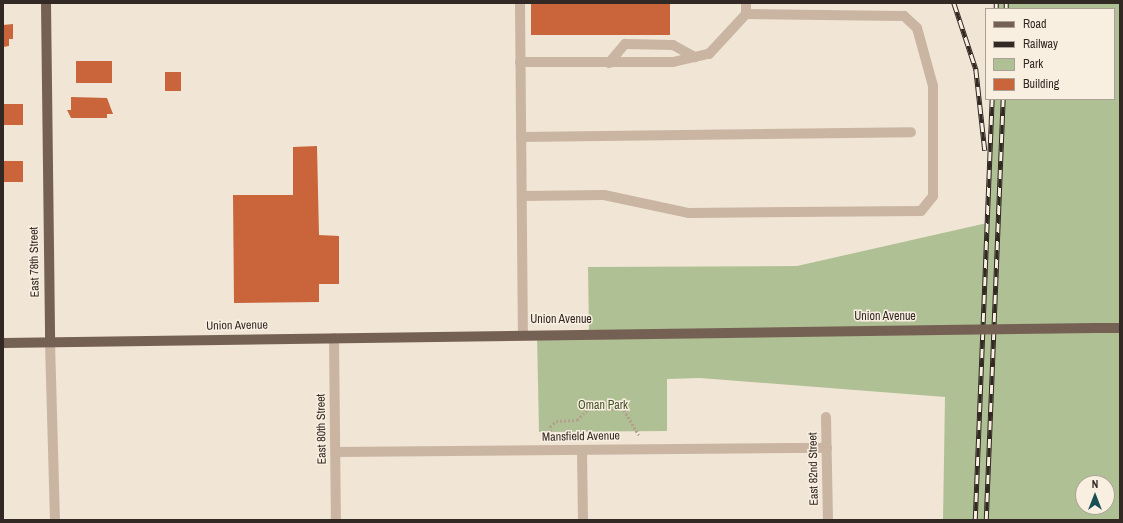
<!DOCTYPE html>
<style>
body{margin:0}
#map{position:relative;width:1123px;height:523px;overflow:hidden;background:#f1e5d5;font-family:"Archivo Narrow",sans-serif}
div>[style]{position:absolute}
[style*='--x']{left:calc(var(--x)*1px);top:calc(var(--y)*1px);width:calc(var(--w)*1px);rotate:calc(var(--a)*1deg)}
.green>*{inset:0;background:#b0c095}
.building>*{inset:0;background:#c9643b;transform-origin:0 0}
.path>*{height:2.5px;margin-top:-1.25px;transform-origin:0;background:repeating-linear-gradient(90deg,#b49f8c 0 2px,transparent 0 4px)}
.minor>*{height:10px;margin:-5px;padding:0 5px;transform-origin:5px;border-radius:5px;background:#c9b5a1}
.major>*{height:10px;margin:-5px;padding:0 5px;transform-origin:5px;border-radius:5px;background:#756154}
.rail>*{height:4.5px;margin-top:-2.25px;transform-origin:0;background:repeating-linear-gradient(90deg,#f9efe1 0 9px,#332924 0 18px);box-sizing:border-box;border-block:1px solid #332924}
.major-bridge>*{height:10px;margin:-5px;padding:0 5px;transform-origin:5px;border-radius:5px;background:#756154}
span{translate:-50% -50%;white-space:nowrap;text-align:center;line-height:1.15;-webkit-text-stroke:3px #f9efe1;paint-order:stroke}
.street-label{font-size:12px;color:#332924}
.park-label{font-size:12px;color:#405127}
.frame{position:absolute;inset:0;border:4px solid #332924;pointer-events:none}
.legend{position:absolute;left:985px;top:8px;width:130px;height:92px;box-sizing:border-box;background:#f9efe1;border:1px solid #aaa095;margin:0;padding:5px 7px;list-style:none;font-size:12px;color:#332924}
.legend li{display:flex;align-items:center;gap:8px;height:20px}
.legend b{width:20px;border:1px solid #aaa095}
.north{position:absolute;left:1075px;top:475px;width:40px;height:40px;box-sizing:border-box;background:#f9efe1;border:1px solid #aaa095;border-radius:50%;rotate:0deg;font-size:11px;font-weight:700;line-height:16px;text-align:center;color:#332924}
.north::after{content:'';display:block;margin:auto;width:14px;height:18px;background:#194e55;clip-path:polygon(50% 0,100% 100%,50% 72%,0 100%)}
</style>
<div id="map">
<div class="green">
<i style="clip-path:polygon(evenodd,996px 3px,1120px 3px,1120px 520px,943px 520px,945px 397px,700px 378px,667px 379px,667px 431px,539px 432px,537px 334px,589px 333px,588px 267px,797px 266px,987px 223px,992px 99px,1114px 99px,1114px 9px,996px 9px,996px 3px,1083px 483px,1107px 483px,1107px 507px,1083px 507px,1083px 483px)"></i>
</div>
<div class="building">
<i style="left:531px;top:3px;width:139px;height:32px"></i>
<i style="clip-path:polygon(13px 24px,13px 39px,9px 39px,9px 46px,3px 47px,3px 25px)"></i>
<i style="left:76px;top:61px;width:36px;height:22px"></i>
<i style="left:165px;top:72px;width:16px;height:19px"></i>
<i style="clip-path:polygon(71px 97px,107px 98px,113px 114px,107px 114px,107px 118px,71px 118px,67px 110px,71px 110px)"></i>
<i style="left:3px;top:104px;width:20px;height:21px"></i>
<i style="clip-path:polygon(317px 146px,319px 235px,339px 236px,339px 284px,319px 284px,319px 302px,234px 303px,233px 195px,293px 195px,293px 147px)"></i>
<i style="left:3px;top:161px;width:20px;height:21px"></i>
</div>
<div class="path">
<i style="--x:550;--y:436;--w:9;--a:-90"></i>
<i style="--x:550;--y:427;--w:8;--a:-45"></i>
<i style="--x:556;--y:421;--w:21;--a:-3"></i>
<i style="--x:577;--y:420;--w:14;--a:-45"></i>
<i style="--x:587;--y:410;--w:37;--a:0"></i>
<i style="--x:624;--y:410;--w:29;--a:59"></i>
</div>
<div class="minor">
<i style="--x:520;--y:3;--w:330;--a:89.5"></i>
<i style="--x:520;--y:62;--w:153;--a:0"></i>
<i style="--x:673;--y:62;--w:37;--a:-13"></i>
<i style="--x:709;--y:54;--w:54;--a:-47.2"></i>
<i style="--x:609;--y:63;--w:25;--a:-50"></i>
<i style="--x:625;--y:44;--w:48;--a:1.2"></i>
<i style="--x:673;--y:45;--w:25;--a:29"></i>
<i style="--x:521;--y:137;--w:390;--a:-0.7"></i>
<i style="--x:522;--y:196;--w:82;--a:-0.7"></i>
<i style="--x:604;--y:195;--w:87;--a:12"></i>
<i style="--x:689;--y:213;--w:232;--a:-0.5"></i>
<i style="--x:921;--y:211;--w:19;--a:-51"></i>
<i style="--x:933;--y:196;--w:110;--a:-90"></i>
<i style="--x:933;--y:86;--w:60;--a:-105.4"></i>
<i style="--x:917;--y:28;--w:18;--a:-137"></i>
<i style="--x:904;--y:16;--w:158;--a:-179.3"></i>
<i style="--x:746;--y:14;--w:11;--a:-90"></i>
<i style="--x:334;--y:338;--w:182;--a:89.4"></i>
<i style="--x:50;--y:342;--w:178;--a:88.4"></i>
<i style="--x:826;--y:417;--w:103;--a:88.9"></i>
<i style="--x:582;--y:450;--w:70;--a:89.2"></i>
<i style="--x:336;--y:452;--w:491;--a:-0.5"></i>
</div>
<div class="major">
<i style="--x:46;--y:3;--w:339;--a:89.3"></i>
<i style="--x:1096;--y:328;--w:24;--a:0"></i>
<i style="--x:3;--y:343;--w:938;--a:-0.79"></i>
</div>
<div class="rail">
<i style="--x:954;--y:3;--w:70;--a:71.6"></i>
<i style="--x:976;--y:69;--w:82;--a:83.7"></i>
<i style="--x:996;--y:9;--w:6;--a:-90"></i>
<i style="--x:1006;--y:9;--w:6;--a:-90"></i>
<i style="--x:975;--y:520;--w:421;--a:-87.7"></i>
<i style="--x:986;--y:520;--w:421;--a:-87.7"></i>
</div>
<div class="major-bridge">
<i style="--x:941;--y:330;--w:155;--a:-0.7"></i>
</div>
<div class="street-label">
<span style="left:35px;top:262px;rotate:-91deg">East 78th Street</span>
<span style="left:885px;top:317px">Union Avenue</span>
<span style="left:561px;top:320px">Union Avenue</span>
<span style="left:237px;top:326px;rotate:-1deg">Union Avenue</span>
<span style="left:322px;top:429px;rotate:-91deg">East 80th Street</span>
<span style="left:581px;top:437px;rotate:-1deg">Mansfield Avenue</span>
<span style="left:814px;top:469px;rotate:-91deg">East 82nd Street</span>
</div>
<div class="park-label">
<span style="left:603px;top:406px">Oman Park</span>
</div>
<div class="frame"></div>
<ul class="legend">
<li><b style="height:5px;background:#756154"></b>Road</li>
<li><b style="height:5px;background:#332924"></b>Railway</li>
<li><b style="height:11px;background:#b0c095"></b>Park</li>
<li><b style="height:11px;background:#c9643b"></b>Building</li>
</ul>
<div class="north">N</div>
</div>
